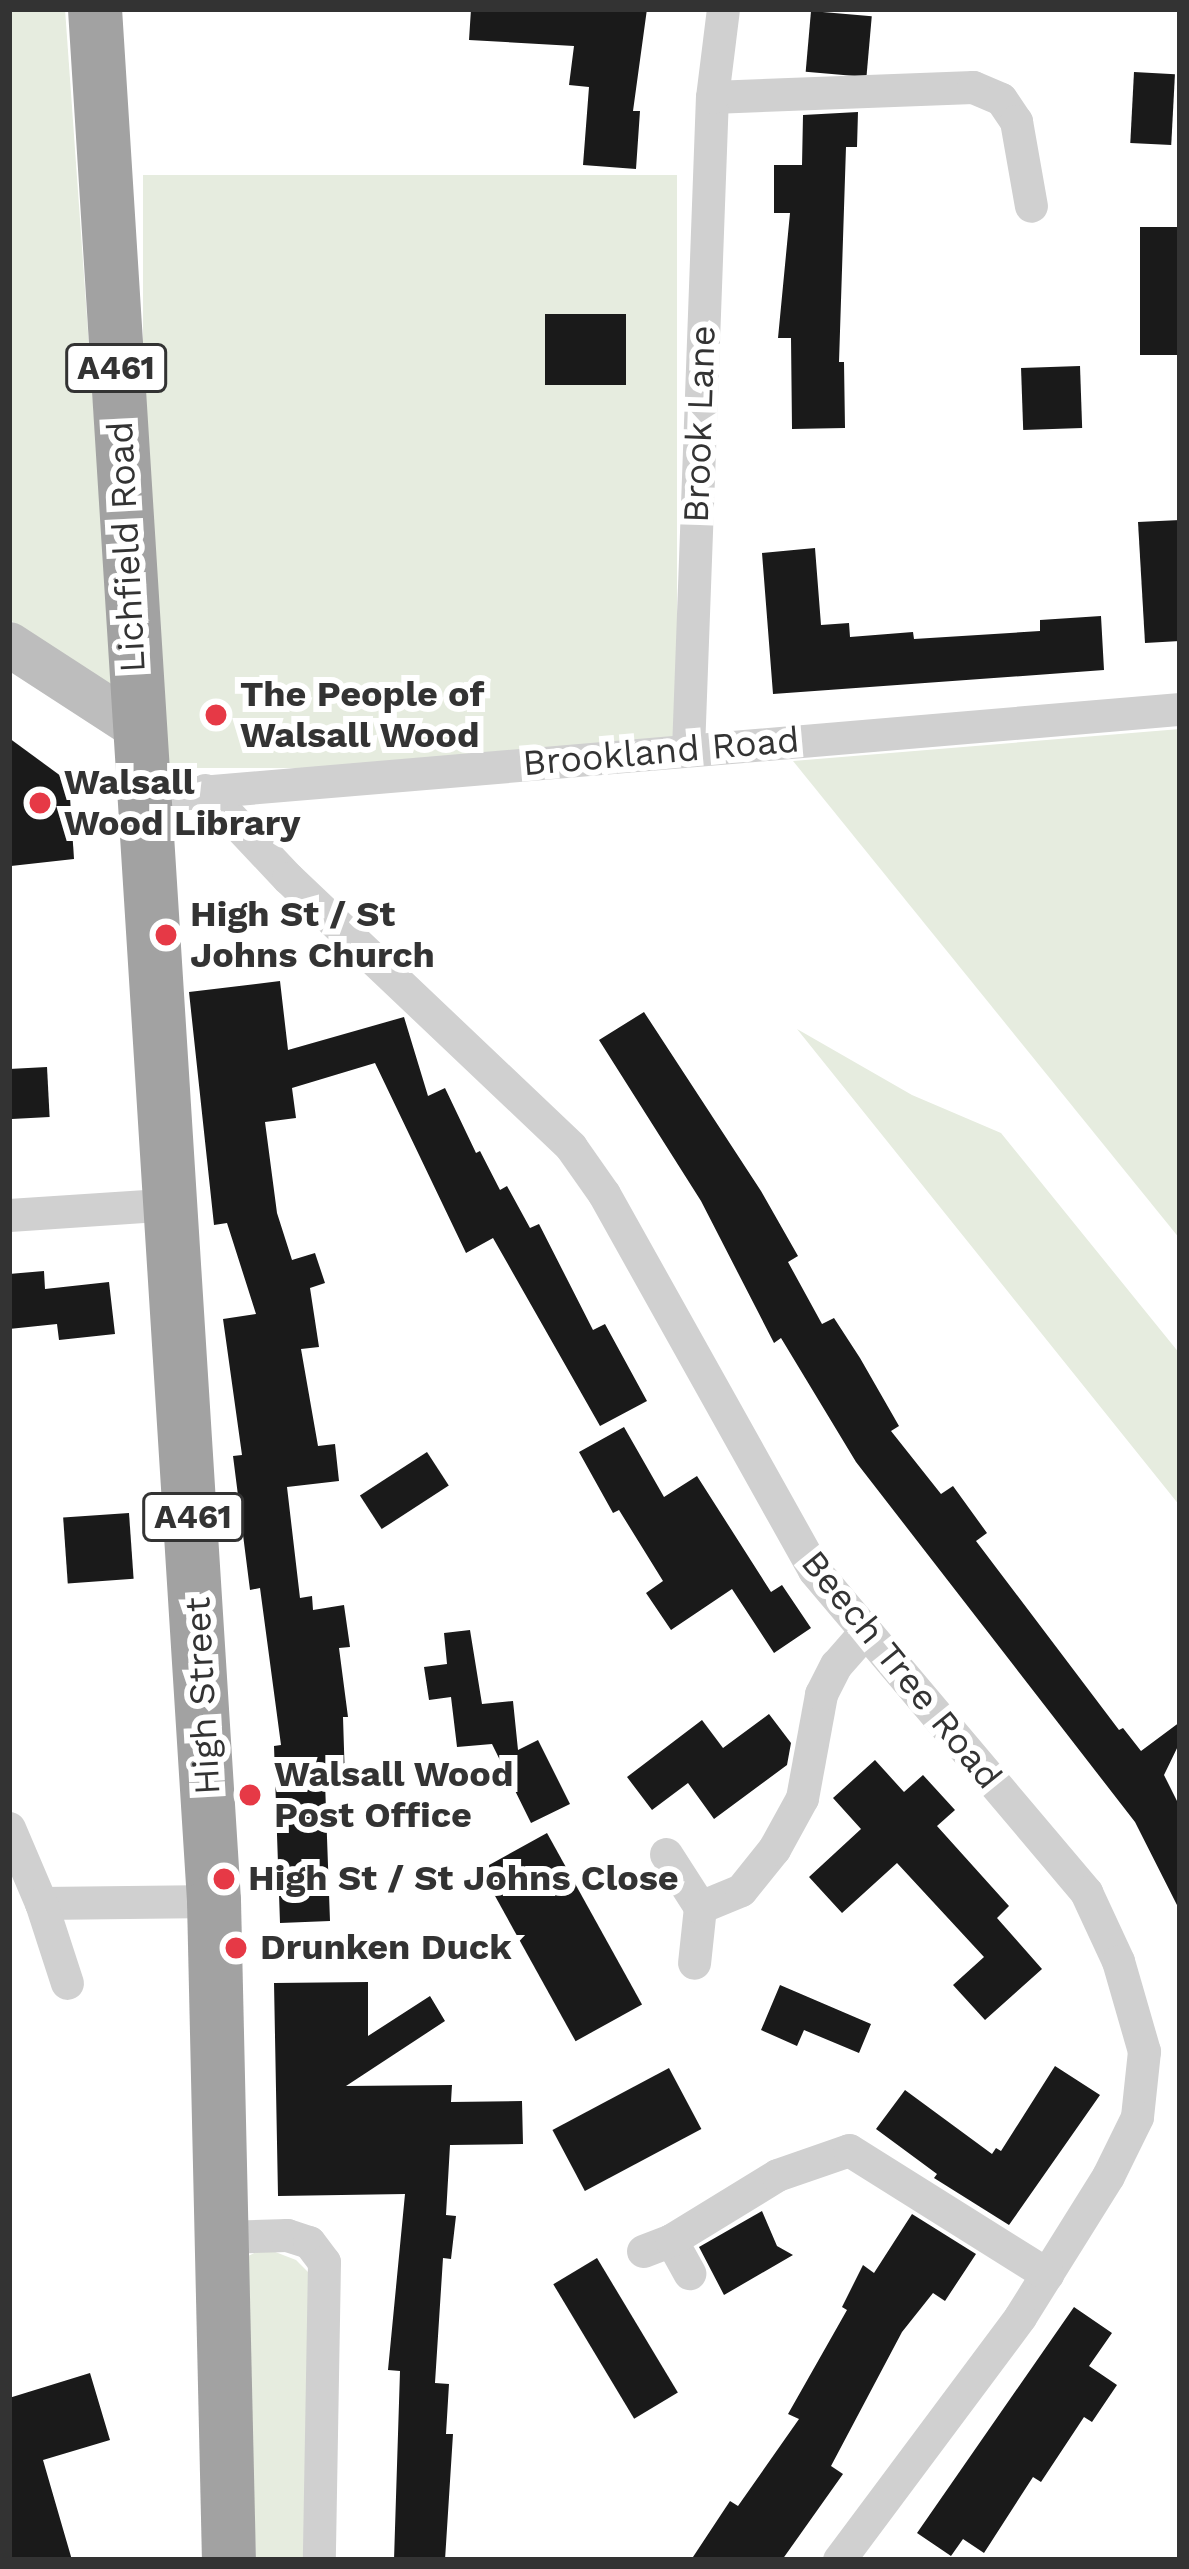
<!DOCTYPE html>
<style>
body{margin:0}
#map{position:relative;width:1189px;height:2569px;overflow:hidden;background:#fff;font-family:"Work Sans",sans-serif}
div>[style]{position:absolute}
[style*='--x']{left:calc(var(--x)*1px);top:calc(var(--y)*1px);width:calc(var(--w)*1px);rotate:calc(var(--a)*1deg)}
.green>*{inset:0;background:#e6ecdf;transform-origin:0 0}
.building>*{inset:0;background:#1a1a1a;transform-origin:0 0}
.minor>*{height:33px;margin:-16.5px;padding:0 16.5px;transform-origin:16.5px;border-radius:16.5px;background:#d0d0d0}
.secondary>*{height:45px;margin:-22.5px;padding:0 22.5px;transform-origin:22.5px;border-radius:22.5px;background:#bdbdbd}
.trunk>*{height:54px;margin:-27px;padding:0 27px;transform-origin:27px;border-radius:27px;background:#a2a2a2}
.dots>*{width:33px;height:33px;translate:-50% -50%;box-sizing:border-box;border:6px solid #fff;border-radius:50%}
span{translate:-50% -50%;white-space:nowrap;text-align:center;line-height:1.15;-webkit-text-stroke:12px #fff;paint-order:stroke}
.shield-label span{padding:3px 9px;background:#fff;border:3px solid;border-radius:9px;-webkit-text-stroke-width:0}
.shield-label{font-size:33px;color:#333;font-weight:700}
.street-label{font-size:36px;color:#333}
.poi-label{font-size:36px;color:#333;font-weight:700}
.left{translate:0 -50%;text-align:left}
.frame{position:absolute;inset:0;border:12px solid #333;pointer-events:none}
</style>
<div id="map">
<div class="green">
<i style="clip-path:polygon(9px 9px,65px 9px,114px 696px,9px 619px)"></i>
<i style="left:143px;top:175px;width:534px;height:593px"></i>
<i style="clip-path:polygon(1180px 729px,1180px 1239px,793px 761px)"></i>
<i style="clip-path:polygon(797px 1029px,912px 1095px,1001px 1133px,1180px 1354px,1180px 1506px)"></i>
<i style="clip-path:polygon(265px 2248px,296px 2260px,308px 2272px,311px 2560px,256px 2560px,245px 2282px,248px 2256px)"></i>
</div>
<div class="building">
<i style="clip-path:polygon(471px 9px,647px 9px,633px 111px,640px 111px,636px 169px,583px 165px,589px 87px,569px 85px,574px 46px,469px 40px)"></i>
<i style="left:811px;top:11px;width:61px;height:61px;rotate:5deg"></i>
<i style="left:1134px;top:72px;width:41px;height:71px;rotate:3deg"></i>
<i style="clip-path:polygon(858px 112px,857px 147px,846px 147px,839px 362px,844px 362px,845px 428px,792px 429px,791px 338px,778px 338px,790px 213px,774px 213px,774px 165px,802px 165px,803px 115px)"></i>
<i style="left:1180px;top:227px;width:128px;height:40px;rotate:90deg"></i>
<i style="left:545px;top:314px;width:81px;height:71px"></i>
<i style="left:1080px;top:366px;width:62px;height:59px;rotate:88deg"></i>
<i style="clip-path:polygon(1180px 520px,1180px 641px,1145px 643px,1138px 522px)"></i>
<i style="clip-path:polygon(815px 548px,821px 625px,849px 623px,850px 637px,913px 632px,914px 639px,1040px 631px,1040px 620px,1101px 616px,1104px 670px,773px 694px,762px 553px)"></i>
<i style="clip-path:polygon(9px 738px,69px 782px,74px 859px,11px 866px)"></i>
<i style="clip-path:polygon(280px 981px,288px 1050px,404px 1017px,428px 1096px,445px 1088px,476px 1153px,480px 1151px,500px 1190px,507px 1186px,530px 1228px,539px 1224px,593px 1330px,605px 1324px,647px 1401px,600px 1426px,493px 1238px,466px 1253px,375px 1063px,292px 1088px,296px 1118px,265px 1122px,277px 1213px,292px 1260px,315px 1253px,325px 1283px,310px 1288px,319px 1347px,301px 1349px,318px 1446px,335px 1444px,339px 1481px,287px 1487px,300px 1598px,312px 1596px,313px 1610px,344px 1605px,350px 1647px,339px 1648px,348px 1717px,343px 1717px,345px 1781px,325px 1782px,330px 1921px,280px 1923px,274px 1746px,281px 1745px,260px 1588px,250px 1590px,233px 1456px,242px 1455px,223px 1319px,256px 1314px,227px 1223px,214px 1225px,189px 992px)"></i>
<i style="clip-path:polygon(644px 1012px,761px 1191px,798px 1256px,788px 1262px,822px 1324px,834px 1318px,860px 1358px,899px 1426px,891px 1431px,941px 1494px,953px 1486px,987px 1533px,976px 1541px,1119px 1730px,1123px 1728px,1141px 1751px,1180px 1722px,1180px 1742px,1164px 1775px,1180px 1807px,1180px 1911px,1135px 1822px,856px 1462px,781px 1338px,774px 1343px,701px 1201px,599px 1040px)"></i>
<i style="left:47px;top:1067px;width:50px;height:38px;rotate:87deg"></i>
<i style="clip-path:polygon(44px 1271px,45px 1289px,109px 1282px,115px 1334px,59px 1340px,57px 1324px,9px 1329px,9px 1274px)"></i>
<i style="clip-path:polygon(624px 1427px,664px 1497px,697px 1476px,771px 1592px,782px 1585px,811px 1628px,774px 1653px,732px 1589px,671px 1630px,646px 1593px,663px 1581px,619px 1510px,613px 1513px,579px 1452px)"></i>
<i style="left:427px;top:1452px;width:40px;height:80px;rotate:57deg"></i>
<i style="left:129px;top:1513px;width:66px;height:66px;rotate:86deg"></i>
<i style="clip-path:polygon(470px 1630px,482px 1704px,513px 1701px,518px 1750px,538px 1740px,570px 1804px,531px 1823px,492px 1744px,457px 1747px,451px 1697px,429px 1700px,424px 1667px,447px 1664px,444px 1633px)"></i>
<i style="clip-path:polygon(769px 1714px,791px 1743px,787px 1765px,714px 1819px,688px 1783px,652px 1810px,627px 1777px,702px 1720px,723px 1748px)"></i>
<i style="clip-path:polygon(875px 1760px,904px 1792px,923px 1775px,955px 1810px,937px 1826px,1009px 1906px,997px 1918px,1042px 1969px,985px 2020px,953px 1985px,984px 1957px,897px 1863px,842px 1913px,809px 1877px,861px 1829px,833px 1798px)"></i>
<i style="left:547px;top:1833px;width:196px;height:76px;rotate:61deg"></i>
<i style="clip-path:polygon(368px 1982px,368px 2036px,430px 1996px,445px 2021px,346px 2086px,452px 2085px,451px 2102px,522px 2101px,523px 2144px,450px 2145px,446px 2215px,456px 2216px,451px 2259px,443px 2258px,435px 2383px,449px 2384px,446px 2434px,453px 2434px,445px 2560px,394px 2560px,400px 2371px,388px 2370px,405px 2194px,278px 2196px,274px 1983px)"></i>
<i style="clip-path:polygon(780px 1985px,871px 2024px,859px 2053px,804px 2030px,797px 2046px,761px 2030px)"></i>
<i style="clip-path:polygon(1055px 2066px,1100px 2095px,1009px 2225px,934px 2178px,937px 2174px,876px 2129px,905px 2090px,992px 2154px,996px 2148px,1001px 2151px)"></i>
<i style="left:669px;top:2068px;width:69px;height:132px;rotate:62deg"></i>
<i style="clip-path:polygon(762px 2211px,777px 2246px,793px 2255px,724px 2295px,699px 2247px)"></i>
<i style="clip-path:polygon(912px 2214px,976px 2254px,945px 2301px,933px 2293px,902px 2332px,831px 2466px,843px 2474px,782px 2560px,691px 2560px,730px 2501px,738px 2506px,799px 2419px,788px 2414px,847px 2310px,842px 2307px,863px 2265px,874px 2273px)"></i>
<i style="left:597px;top:2258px;width:157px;height:51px;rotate:59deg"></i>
<i style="clip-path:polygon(1074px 2307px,1112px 2333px,1089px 2366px,1117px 2385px,1092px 2422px,1084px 2417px,1041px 2482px,1033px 2477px,984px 2553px,963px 2539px,951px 2556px,917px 2533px)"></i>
<i style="clip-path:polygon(90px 2373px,110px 2440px,43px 2460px,72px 2560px,9px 2560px,9px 2398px)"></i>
</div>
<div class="minor">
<i style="--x:712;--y:97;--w:261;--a:-2.2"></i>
<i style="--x:973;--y:87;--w:30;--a:23"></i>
<i style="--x:1001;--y:99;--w:27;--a:56"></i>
<i style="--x:1016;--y:121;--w:86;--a:80"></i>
<i style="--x:688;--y:750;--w:653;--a:-87.9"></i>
<i style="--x:712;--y:97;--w:89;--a:-82.9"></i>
<i style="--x:205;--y:790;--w:121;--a:46.7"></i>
<i style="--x:288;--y:878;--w:390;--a:43.5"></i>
<i style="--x:571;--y:1147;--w:57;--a:54.9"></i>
<i style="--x:604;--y:1194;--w:431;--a:60.8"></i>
<i style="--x:814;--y:1570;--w:422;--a:49.8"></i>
<i style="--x:1086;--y:1892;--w:76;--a:65.1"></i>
<i style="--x:1118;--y:1961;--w:94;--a:73.9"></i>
<i style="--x:1144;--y:2051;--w:66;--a:96.1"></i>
<i style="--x:1137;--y:2117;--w:66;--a:116.2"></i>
<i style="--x:1108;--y:2176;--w:166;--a:122"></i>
<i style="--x:1020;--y:2317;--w:303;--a:126.7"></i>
<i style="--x:142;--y:797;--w:1042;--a:-4.85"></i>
<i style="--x:9;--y:1215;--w:164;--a:-3.8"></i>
<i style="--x:9;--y:1828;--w:82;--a:66.9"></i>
<i style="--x:41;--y:1903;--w:173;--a:-0.7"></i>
<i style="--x:666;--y:1854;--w:63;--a:57.3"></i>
<i style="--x:700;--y:1907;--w:56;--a:96.1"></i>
<i style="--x:41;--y:1903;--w:84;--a:72"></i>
<i style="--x:700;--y:1907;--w:44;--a:-22.5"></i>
<i style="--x:741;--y:1890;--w:53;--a:-51.2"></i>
<i style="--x:774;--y:1849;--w:58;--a:-61.2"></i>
<i style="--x:802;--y:1798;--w:106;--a:-79.6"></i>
<i style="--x:821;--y:1694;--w:33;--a:-63"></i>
<i style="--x:836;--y:1665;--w:43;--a:-48.8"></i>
<i style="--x:223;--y:2237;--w:64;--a:-1.8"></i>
<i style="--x:287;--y:2235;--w:23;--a:18"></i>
<i style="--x:309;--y:2242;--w:25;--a:53"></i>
<i style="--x:324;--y:2262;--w:298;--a:91"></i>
<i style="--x:671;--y:2240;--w:38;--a:61"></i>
<i style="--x:643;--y:2251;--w:30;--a:-21"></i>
<i style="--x:671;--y:2240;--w:124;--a:-31.5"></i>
<i style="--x:777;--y:2175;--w:76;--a:-19.1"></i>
<i style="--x:849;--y:2150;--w:234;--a:32.1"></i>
</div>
<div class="secondary">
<i style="--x:9;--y:644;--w:153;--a:33"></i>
</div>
<div class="trunk">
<i style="--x:95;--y:9;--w:1896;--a:86.4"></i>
<i style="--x:214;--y:1901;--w:659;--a:88.7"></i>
</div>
<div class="dots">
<i style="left:216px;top:715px;background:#e63946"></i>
<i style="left:40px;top:803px;background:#e63946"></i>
<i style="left:166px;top:935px;background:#e63946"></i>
<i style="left:250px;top:1795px;background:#e63946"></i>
<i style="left:224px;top:1879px;background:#e63946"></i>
<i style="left:236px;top:1948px;background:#e63946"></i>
</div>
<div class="shield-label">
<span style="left:116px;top:368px">A461</span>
<span style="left:193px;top:1517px">A461</span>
</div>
<div class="street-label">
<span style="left:700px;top:424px;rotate:-88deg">Brook Lane</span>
<span style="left:127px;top:547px;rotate:-93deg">Lichfield Road</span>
<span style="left:661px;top:752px;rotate:-5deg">Brookland Road</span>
<span style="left:901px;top:1670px;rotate:51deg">Beech Tree Road</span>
<span style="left:203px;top:1696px;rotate:-93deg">High Street</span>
</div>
<div class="poi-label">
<span class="left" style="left:240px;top:715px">The People of<br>Walsall Wood</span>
<span class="left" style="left:64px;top:803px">Walsall<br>Wood Library</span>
<span class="left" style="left:190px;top:935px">High St / St<br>Johns Church</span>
<span class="left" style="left:274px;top:1795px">Walsall Wood<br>Post Office</span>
<span class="left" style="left:248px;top:1879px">High St / St Johns Close</span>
<span class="left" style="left:260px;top:1948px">Drunken Duck</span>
</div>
<div class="frame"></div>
</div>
